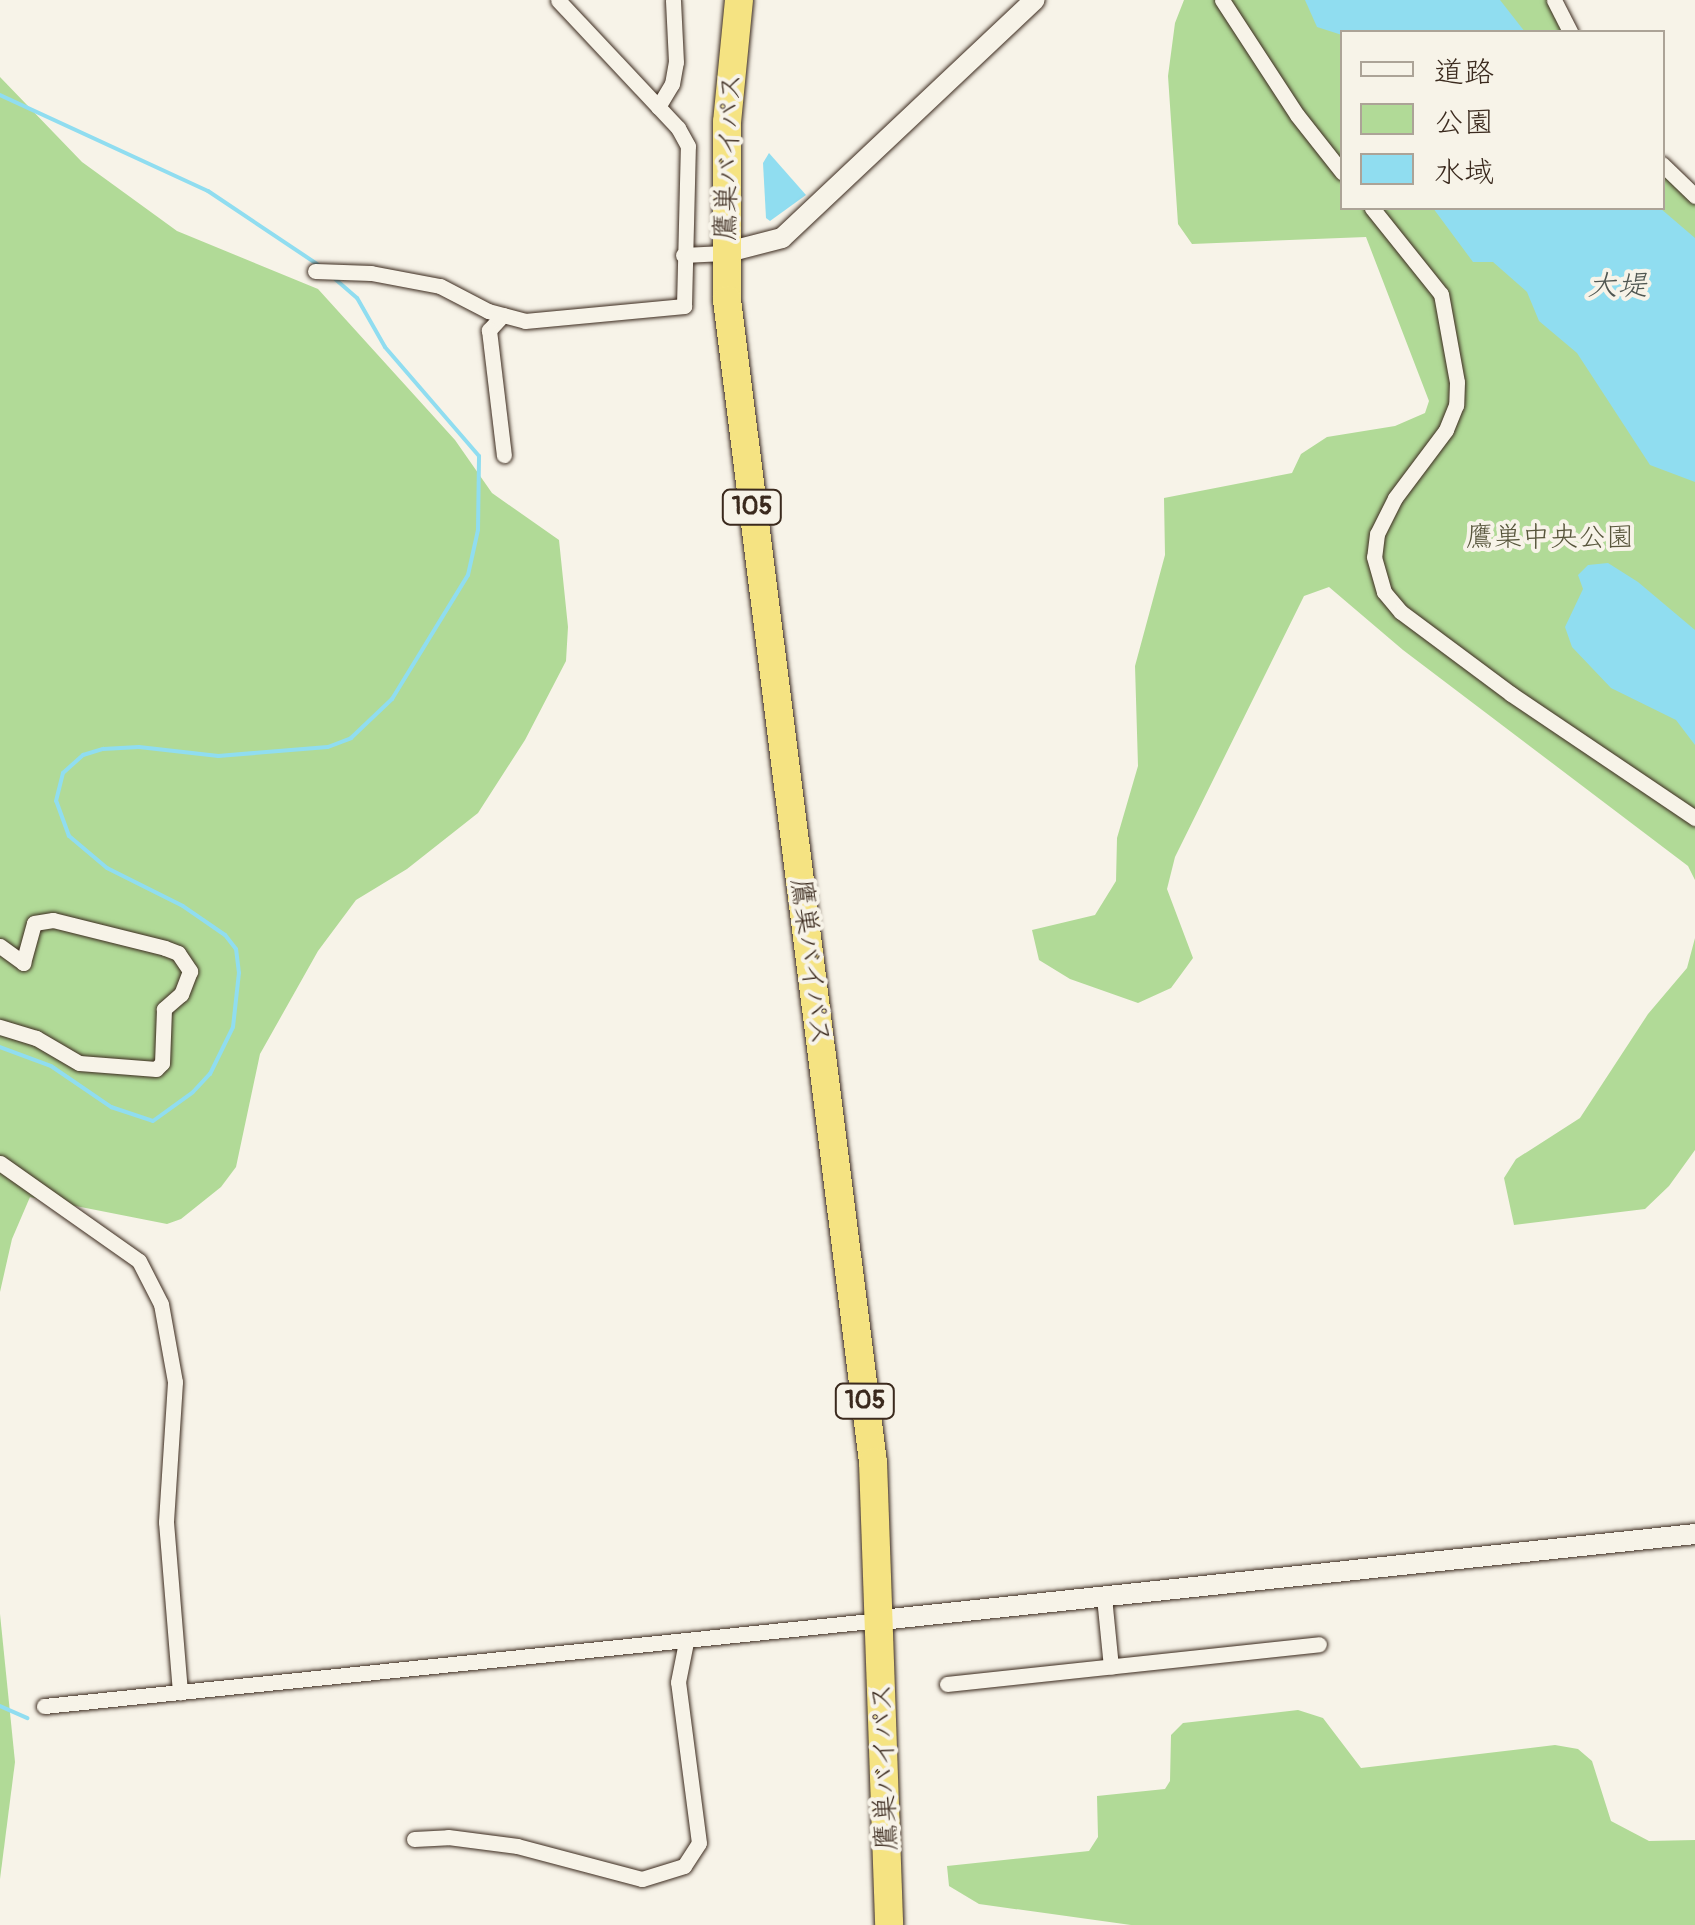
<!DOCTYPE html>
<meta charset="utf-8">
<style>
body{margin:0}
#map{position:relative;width:1695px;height:1925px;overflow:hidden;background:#f7f3e8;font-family:Pangolin,"Klee One",sans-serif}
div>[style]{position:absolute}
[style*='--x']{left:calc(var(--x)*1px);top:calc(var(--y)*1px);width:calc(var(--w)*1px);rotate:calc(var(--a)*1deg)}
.green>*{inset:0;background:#b1da97}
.water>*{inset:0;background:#90ddf0}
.stream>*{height:4px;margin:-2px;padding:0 2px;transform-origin:2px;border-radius:2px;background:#90ddf0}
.roads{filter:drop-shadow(0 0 2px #3b2a1e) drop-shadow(0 0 2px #3b2a1e)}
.minor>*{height:15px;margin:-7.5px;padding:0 7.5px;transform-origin:7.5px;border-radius:7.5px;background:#f7f3e8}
.tertiary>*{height:20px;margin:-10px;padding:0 10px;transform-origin:10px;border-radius:10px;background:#f7f3e8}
.trunk>*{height:28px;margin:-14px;padding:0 14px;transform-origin:14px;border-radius:14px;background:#f5e382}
span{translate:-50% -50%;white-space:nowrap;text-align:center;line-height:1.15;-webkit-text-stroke:8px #f7f3e8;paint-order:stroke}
.shield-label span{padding:2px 8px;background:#f7f3e8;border:2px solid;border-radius:8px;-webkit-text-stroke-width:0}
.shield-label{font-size:25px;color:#3b2a1e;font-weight:700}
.street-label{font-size:28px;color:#3b2a1e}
.park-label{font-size:28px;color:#58563c}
.water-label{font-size:30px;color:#505752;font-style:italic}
.legend{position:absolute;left:1340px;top:30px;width:325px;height:180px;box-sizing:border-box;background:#f7f3e8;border:2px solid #aca397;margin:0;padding:12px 18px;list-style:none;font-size:30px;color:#3b2a1e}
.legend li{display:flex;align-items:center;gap:20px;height:50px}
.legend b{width:50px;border:2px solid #aca397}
</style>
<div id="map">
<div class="green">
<i style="clip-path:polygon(1184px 0,1554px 0,1570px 32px,1342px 32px,1342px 208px,1662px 208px,1663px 164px,1695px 196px,1695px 880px,1688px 866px,1403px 650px,1329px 587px,1304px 596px,1175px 857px,1167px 889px,1193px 958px,1171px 988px,1138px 1003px,1070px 979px,1039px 960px,1032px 930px,1095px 915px,1116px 881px,1117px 838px,1138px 766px,1135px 666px,1165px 555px,1164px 498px,1292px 473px,1301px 454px,1327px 437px,1395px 426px,1425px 413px,1429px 401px,1366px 237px,1192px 244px,1178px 224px,1168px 76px,1175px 23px)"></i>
<i style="clip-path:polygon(0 77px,82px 162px,177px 231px,318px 289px,455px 440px,492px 493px,559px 540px,568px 627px,566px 661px,525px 740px,478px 813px,407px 869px,356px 900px,318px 951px,260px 1054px,236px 1167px,221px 1187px,181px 1219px,167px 1224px,30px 1197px,12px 1239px,0 1292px)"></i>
<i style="clip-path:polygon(1695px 938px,1695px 1150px,1669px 1186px,1645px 1209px,1514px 1225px,1504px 1178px,1516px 1159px,1580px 1118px,1648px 1014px,1687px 968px)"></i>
<i style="clip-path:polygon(0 1614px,15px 1762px,0 1879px)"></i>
<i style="clip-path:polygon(1298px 1710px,1323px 1718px,1361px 1768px,1555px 1745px,1578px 1749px,1592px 1761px,1611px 1821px,1649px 1841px,1695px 1840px,1695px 1925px,1131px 1925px,979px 1904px,949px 1886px,947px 1866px,1089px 1851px,1098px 1837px,1097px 1796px,1165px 1789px,1170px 1781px,1171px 1735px,1183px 1723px)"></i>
</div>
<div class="water">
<i style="clip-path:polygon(1305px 0,1500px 0,1525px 32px,1342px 35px,1317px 27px)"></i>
<i style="clip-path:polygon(769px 153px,806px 195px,770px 221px,766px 218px,763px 163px)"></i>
<i style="clip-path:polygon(1433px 208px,1660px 208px,1695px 238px,1695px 482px,1650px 465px,1577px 353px,1539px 321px,1527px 292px,1493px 262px,1473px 262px)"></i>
<i style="clip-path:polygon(1608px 563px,1638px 582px,1695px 630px,1695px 745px,1676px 720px,1611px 688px,1572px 647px,1565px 627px,1583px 589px,1578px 575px,1588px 565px)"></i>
</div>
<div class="stream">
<i style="--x:0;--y:95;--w:229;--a:24.8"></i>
<i style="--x:208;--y:191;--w:135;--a:33.8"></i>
<i style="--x:0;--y:1047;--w:54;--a:20.4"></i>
<i style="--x:51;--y:1066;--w:73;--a:34.3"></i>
<i style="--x:111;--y:1107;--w:44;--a:18.4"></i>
<i style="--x:153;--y:1121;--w:49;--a:-35.9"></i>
<i style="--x:193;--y:1092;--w:25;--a:-47"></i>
<i style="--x:210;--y:1074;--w:52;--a:-63.9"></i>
<i style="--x:233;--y:1027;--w:54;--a:-83.7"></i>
<i style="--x:239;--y:973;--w:24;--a:-97"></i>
<i style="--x:236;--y:949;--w:18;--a:-128"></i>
<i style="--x:225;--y:935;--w:51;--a:-145.4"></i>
<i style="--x:183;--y:906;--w:85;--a:-153.4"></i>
<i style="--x:107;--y:868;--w:50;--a:-139.9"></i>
<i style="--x:69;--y:836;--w:37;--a:-110"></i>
<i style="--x:56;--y:801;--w:29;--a:-76"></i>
<i style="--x:63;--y:773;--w:27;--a:-42"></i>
<i style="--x:83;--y:755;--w:21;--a:-17"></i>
<i style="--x:103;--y:749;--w:36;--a:-3"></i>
<i style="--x:139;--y:747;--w:80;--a:6.5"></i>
<i style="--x:218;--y:756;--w:110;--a:-4.7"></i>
<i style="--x:328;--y:747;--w:25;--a:-21"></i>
<i style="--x:351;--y:738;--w:57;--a:-43.6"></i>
<i style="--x:392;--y:699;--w:145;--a:-58.5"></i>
<i style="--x:468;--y:575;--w:46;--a:-77.5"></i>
<i style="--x:478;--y:530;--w:74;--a:-89.2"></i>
<i style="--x:479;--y:456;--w:144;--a:-130.8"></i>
<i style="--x:385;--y:347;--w:56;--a:-119.7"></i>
<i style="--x:357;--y:298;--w:29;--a:-139"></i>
<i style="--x:0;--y:1706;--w:30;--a:24"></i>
</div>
<div class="roads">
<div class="minor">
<i style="--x:1222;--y:0;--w:137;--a:56.9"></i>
<i style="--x:1297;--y:115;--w:73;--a:51.7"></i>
<i style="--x:1554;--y:0;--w:36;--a:63"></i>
<i style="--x:658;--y:107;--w:27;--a:-59"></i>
<i style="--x:672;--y:84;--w:22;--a:-80"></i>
<i style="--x:676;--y:62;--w:62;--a:-92.8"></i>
<i style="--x:1662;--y:164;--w:46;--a:44.1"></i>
<i style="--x:1372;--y:208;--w:110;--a:51.3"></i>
<i style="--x:1441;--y:294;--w:89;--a:79.7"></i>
<i style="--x:1457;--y:382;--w:23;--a:92"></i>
<i style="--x:1456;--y:405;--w:27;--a:112"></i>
<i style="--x:1446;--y:430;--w:85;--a:126.9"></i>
<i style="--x:1395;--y:498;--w:40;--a:116.6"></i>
<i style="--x:1377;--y:534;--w:23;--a:97"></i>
<i style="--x:1374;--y:557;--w:36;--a:74"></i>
<i style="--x:1384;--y:592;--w:26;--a:50"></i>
<i style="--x:1401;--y:612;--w:137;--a:36.7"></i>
<i style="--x:1511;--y:694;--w:222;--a:34"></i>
<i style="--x:683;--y:255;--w:41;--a:-2.8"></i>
<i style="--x:315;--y:271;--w:56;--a:2"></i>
<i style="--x:371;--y:273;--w:70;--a:10.7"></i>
<i style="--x:440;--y:286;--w:54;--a:27.5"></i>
<i style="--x:488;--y:311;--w:38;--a:15"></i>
<i style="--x:525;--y:321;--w:160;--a:-5.4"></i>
<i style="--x:684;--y:306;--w:160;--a:-88.6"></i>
<i style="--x:688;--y:146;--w:21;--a:-119"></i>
<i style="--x:678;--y:128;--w:175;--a:-133.2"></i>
<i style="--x:503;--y:315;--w:21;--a:133"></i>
<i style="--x:489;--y:330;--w:126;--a:83.2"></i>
<i style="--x:0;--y:946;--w:29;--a:36"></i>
<i style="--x:23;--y:963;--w:41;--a:-74.6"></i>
<i style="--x:34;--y:923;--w:19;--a:-9"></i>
<i style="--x:53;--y:920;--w:115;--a:14"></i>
<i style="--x:165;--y:948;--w:14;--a:21"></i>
<i style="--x:178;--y:953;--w:22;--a:56"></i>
<i style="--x:190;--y:971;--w:25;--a:111"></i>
<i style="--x:181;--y:994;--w:23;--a:139"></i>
<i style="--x:164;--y:1009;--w:54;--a:92.1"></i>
<i style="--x:162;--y:1063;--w:8;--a:135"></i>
<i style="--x:156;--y:1069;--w:77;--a:-175.5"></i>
<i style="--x:79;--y:1063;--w:50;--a:-149.8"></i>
<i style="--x:36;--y:1038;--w:38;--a:-163"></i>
<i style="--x:0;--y:1163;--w:170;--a:35.2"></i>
<i style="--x:139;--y:1261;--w:48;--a:62.9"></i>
<i style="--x:161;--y:1304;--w:79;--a:79.8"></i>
<i style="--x:175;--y:1382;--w:140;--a:93.7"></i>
<i style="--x:166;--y:1522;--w:171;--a:85.3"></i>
<i style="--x:1104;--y:1597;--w:70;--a:84.3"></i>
<i style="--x:947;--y:1684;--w:374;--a:-6.1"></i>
<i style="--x:44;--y:1706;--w:841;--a:-5.87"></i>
<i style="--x:414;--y:1839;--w:34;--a:-3"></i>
<i style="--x:448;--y:1837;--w:70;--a:7.4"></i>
<i style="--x:517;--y:1846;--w:129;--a:14.8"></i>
<i style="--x:642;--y:1879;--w:44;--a:-17.2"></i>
<i style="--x:684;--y:1866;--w:27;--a:-57"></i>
<i style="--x:699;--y:1843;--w:162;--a:-97.4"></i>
<i style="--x:678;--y:1682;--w:41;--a:-78.7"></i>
</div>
<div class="tertiary">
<i style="--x:724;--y:253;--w:60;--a:-14.5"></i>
<i style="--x:782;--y:238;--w:347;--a:-43.3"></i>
<i style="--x:881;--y:1620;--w:819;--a:-6.03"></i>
</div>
<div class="trunk">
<i style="--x:739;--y:0;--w:123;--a:95.6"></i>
<i style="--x:727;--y:122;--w:178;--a:90"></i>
<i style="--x:727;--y:300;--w:1171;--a:82.84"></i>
<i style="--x:873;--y:1462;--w:463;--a:88"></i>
</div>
</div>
<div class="shield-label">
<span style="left:752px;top:507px">105</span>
<span style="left:865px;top:1401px">105</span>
</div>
<div class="street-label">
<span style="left:729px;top:157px;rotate:-88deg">鷹巣バイパス</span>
<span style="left:810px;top:962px;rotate:83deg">鷹巣バイパス</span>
<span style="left:885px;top:1767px;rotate:-92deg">鷹巣バイパス</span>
</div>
<div class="park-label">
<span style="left:1550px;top:538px">鷹巣中央公園</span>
</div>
<div class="water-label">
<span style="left:1617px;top:286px">大堤</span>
</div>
<ul class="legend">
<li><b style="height:12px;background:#f7f3e8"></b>道路</li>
<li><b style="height:28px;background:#b1da97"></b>公園</li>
<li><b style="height:28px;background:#90ddf0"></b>水域</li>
</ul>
</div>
